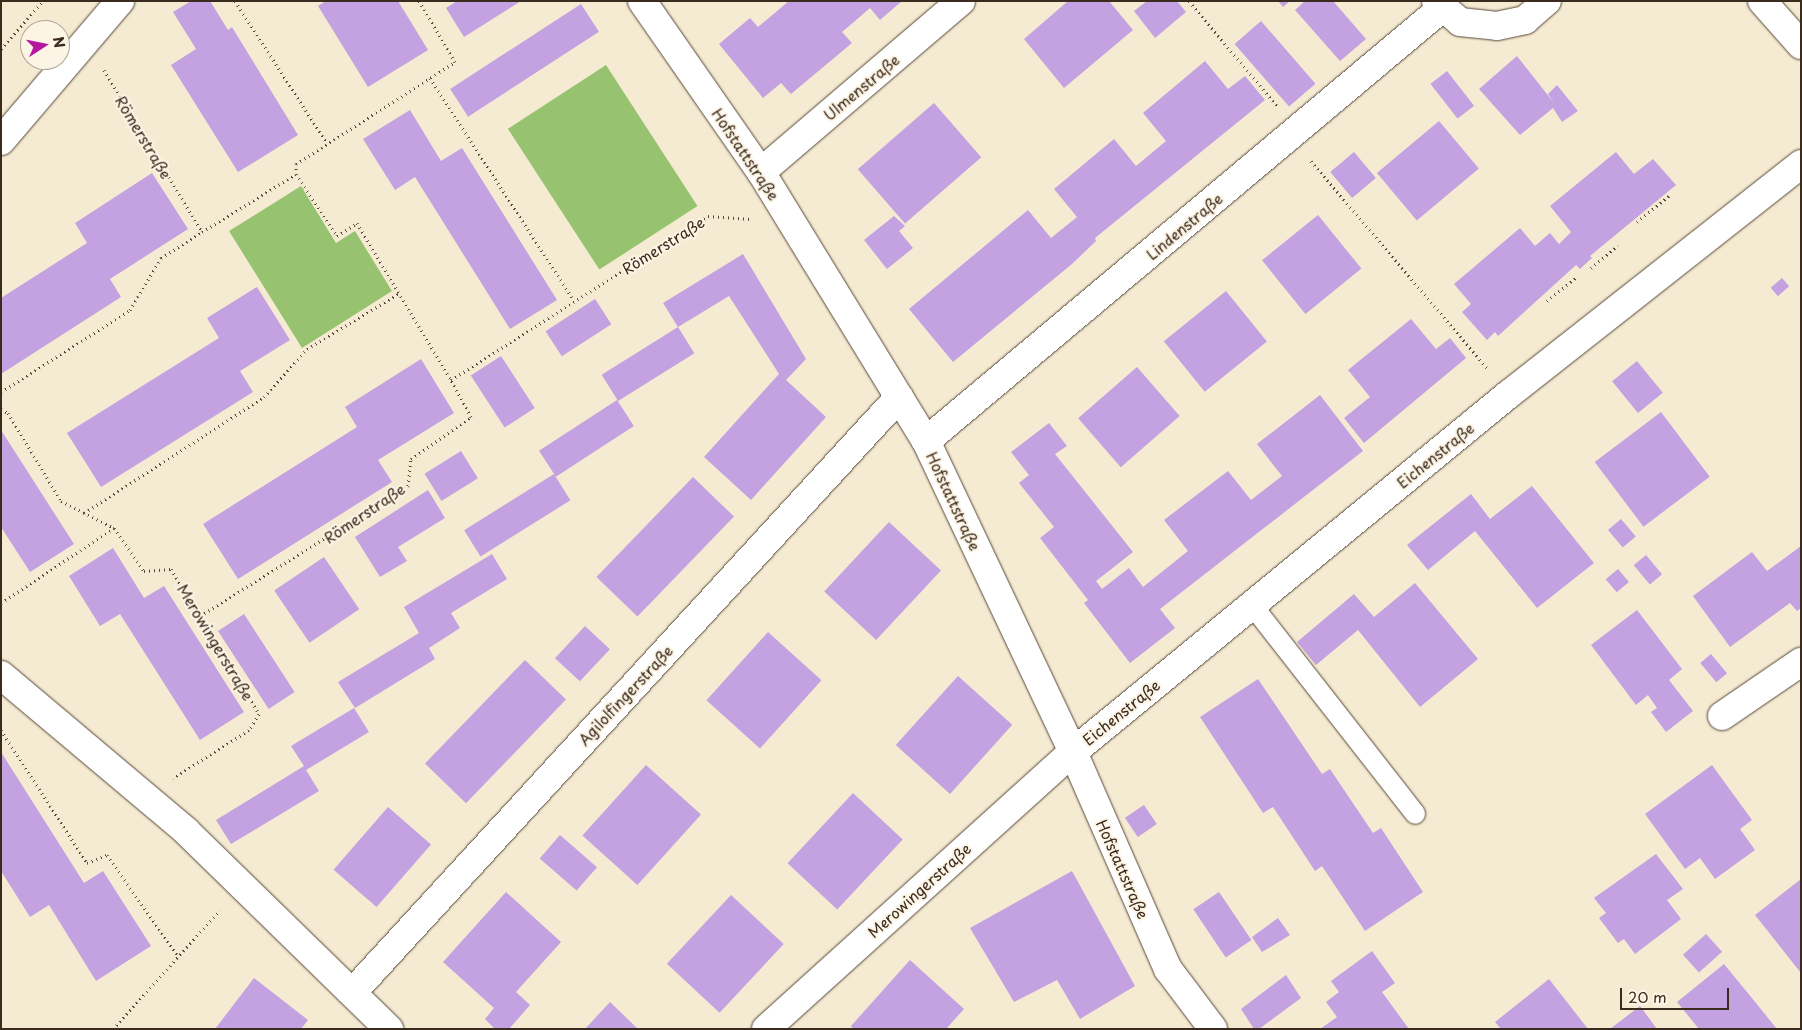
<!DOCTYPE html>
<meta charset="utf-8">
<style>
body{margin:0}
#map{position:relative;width:1802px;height:1030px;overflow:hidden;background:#f5ebd2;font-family:"Playpen Sans",sans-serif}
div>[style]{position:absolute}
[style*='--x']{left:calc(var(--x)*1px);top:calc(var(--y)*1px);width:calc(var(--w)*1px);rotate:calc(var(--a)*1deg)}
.green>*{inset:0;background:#97c370;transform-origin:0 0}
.building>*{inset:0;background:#c4a1e0;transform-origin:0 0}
.path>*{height:3px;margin-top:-1.5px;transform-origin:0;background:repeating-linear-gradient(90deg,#574739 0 1px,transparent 0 5px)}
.roads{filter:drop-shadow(0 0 1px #574739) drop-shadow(0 0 1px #574739)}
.service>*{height:20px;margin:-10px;padding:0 10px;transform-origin:10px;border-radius:10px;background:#fff}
.minor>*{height:28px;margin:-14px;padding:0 14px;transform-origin:14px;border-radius:14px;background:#fff}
span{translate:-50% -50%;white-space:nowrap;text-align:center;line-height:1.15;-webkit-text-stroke:4px #fcf5e5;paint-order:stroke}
.street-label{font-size:15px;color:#3b2a1e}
.frame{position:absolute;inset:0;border:2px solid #3b2a1e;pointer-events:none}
.north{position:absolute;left:20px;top:20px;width:50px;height:50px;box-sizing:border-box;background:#fcf5e5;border:1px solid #afa495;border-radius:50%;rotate:79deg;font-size:14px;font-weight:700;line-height:20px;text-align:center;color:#3b2a1e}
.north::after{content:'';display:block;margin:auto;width:18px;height:22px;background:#b5179e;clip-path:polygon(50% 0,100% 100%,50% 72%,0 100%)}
.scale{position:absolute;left:1620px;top:988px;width:109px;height:22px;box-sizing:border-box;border:2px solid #3b2a1e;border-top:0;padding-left:6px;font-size:15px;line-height:18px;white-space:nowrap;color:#3b2a1e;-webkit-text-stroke:4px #fcf5e5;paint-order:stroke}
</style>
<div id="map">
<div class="green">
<i style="left:606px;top:65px;width:168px;height:117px;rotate:57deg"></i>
<i style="clip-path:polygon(301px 186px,336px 243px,355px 231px,392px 291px,302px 348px,229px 231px)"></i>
</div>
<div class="building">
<i style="clip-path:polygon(191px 1px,210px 1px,228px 30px,232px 27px,298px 135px,238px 172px,171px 65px,196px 49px,173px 12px)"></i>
<i style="clip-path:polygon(326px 1px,398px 1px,428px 50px,368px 87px,318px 6px)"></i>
<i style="clip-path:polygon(457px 1px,521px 1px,464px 37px,446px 8px)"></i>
<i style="clip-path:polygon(789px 1px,902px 1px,880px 20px,870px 8px,855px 21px,842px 32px,852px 43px,791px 94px,781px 83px,763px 98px,719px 44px,750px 18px,758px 27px)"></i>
<i style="clip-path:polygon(1068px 1px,1109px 1px,1133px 30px,1064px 88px,1024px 39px)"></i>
<i style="clip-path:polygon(1147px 1px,1177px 1px,1186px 12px,1155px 38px,1134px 11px)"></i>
<i style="clip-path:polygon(1278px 1px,1290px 1px,1283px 7px)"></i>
<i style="clip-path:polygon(1305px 1px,1333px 1px,1366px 39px,1340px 61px,1295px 10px)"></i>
<i style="left:581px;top:4px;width:33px;height:156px;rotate:57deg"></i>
<i style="left:1261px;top:21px;width:83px;height:35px;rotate:49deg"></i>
<i style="clip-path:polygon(1517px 56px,1554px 103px,1548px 94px,1557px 85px,1578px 111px,1562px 122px,1553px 108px,1520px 135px,1479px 89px)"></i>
<i style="clip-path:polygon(1205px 61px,1228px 89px,1245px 76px,1265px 100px,1095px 238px,1096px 241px,1072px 264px,953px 362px,909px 309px,1028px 210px,1051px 238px,1077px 217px,1054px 189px,1114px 139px,1136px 166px,1166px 141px,1143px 113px)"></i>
<i style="left:1447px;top:71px;width:44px;height:21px;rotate:52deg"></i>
<i style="left:934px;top:103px;width:72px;height:101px;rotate:49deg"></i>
<i style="clip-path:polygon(410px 110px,441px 161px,462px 148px,557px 300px,510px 329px,415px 177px,395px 190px,363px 139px)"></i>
<i style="left:1439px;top:121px;width:62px;height:81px;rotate:50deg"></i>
<i style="left:1354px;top:152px;width:34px;height:31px;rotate:50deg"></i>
<i style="clip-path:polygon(1616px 152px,1634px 174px,1653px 159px,1676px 185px,1590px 256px,1592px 258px,1580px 269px,1576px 265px,1498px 336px,1495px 332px,1487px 340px,1462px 312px,1471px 304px,1454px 284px,1520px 228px,1535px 246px,1550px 233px,1559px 244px,1571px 232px,1550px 206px)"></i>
<i style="clip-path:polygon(152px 173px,188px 229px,110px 279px,121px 297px,1px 374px,1px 298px,87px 243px,75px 223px)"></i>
<i style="left:1318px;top:215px;width:69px;height:72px;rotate:51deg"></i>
<i style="clip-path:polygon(894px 216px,905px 226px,899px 231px,913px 248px,887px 269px,864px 240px)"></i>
<i style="clip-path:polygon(743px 254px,806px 359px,786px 380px,826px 417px,751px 500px,704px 457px,779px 374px,729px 296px,678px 327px,663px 303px)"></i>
<i style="left:1782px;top:278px;width:11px;height:15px;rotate:49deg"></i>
<i style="clip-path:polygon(257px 287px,290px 340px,240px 371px,253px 392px,101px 487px,67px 433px,219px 338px,207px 318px)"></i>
<i style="left:1226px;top:291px;width:65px;height:80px;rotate:51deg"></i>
<i style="left:595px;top:299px;width:30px;height:59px;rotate:57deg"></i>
<i style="clip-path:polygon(1411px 319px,1436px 349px,1450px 338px,1466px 358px,1364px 443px,1344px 418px,1370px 397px,1348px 370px)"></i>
<i style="left:678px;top:327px;width:31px;height:90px;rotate:58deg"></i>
<i style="left:501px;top:356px;width:62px;height:36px;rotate:57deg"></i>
<i style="clip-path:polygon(421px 359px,454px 413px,378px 460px,392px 482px,238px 579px,203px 524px,357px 427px,345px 407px)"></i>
<i style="left:1637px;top:361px;width:41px;height:32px;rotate:51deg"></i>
<i style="left:1137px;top:367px;width:65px;height:78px;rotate:49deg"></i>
<i style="clip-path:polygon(1320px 395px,1363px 451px,1160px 609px,1175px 628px,1130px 663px,1084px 603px,1088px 600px,1040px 538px,1054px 527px,1019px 483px,1029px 475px,1011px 452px,1049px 423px,1067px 446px,1055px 454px,1133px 552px,1096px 581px,1102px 589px,1129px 568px,1143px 587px,1188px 551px,1164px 520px,1228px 471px,1251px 500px,1282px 476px,1257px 444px)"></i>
<i style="left:617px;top:400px;width:31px;height:93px;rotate:57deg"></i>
<i style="left:1661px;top:412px;width:81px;height:83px;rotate:53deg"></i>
<i style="clip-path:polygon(1px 430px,74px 544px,30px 572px,1px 527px)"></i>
<i style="left:461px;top:451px;width:32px;height:43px;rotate:58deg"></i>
<i style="left:554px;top:474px;width:31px;height:106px;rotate:58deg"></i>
<i style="left:693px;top:477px;width:57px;height:139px;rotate:44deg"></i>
<i style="clip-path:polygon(1532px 486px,1594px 563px,1537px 608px,1475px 531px,1428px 570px,1407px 545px,1471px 494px,1490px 519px)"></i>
<i style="clip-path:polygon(428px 490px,445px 518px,398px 547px,407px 561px,380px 577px,355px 537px)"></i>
<i style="left:1621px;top:519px;width:23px;height:17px;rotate:50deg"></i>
<i style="left:889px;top:522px;width:71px;height:95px;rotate:43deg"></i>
<i style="clip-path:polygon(1801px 546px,1801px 608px,1797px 611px,1790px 603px,1730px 647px,1693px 596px,1752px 552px,1767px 571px)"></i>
<i style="clip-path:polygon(113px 548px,144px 598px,164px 586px,244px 712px,200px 740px,120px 614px,100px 626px,69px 576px)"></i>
<i style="clip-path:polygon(492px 554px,507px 579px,451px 613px,460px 628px,429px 648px,435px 659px,355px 708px,338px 682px,419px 633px,404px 607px)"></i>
<i style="left:1646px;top:555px;width:25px;height:16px;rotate:50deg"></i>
<i style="left:324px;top:557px;width:63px;height:60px;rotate:56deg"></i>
<i style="left:1618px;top:569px;width:17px;height:16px;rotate:50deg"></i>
<i style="clip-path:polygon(1415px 583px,1478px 659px,1420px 707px,1358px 630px,1316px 665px,1297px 642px,1354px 594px,1374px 617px)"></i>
<i style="clip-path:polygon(1637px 610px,1682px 669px,1669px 680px,1693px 711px,1666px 732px,1651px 712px,1657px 708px,1648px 695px,1636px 705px,1591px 645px)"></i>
<i style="left:244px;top:614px;width:93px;height:31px;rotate:57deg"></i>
<i style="left:585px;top:626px;width:34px;height:44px;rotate:43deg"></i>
<i style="left:768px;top:632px;width:72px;height:92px;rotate:42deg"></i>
<i style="left:1711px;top:654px;width:25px;height:14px;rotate:50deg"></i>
<i style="left:525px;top:660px;width:57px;height:144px;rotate:44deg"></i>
<i style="left:958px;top:676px;width:73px;height:93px;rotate:42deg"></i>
<i style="clip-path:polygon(1258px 679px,1322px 774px,1330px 769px,1373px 833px,1381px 828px,1423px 892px,1365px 931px,1322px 866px,1315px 871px,1273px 807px,1263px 813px,1200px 717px)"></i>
<i style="clip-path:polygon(354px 708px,369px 732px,306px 770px,319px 791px,231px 844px,216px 820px,304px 766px,291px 746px)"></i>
<i style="clip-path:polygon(1px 752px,84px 883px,103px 871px,151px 946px,96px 981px,49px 905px,30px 917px,1px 871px)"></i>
<i style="left:646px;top:765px;width:74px;height:95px;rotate:42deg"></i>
<i style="clip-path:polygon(1712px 765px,1752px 820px,1740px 829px,1755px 850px,1715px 879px,1700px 858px,1685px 869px,1645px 814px)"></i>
<i style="left:853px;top:793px;width:68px;height:96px;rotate:43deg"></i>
<i style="left:1144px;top:805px;width:23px;height:23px;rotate:56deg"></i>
<i style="left:388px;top:807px;width:57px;height:83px;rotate:41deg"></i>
<i style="left:560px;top:835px;width:49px;height:31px;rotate:41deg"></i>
<i style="clip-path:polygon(1656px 854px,1683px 889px,1667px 900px,1681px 919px,1635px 954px,1624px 939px,1618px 943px,1599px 918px,1606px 913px,1594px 898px)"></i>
<i style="clip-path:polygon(1072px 871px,1135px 986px,1080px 1019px,1057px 980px,1014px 1002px,970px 928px)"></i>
<i style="clip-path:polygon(1801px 879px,1801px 973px,1755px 915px)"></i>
<i style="clip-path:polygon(506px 892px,561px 942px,516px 992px,530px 1005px,509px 1029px,495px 1029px,485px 1019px,494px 1008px,443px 962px)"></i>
<i style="left:1219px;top:892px;width:58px;height:31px;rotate:56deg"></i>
<i style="left:731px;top:895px;width:72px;height:94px;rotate:43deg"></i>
<i style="clip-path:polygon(1278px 918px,1290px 935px,1262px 952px,1252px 937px)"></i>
<i style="left:1706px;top:934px;width:24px;height:31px;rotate:48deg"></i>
<i style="clip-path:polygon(1372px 951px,1395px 983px,1382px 992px,1409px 1029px,1320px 1029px,1337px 1017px,1326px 1002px,1339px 992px,1331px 981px)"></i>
<i style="clip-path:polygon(910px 960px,964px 1009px,946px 1029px,853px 1029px,851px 1026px)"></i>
<i style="clip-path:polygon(1724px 964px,1751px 997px,1777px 1029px,1699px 1029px,1677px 1002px)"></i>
<i style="clip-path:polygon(1286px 975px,1301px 998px,1259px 1029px,1254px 1029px,1241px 1009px)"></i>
<i style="clip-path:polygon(254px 978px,308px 1020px,301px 1029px,215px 1029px)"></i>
<i style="clip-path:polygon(1549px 979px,1588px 1029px,1501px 1029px,1495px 1022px)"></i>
<i style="clip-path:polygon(610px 1002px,638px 1029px,585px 1029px)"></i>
<i style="clip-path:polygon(1640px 1006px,1657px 1029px,1610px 1029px)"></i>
</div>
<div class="path">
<i style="--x:235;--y:1;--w:169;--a:57.1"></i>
<i style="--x:1189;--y:1;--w:137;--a:50"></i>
<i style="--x:1;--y:49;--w:64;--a:-48.8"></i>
<i style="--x:104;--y:70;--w:189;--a:58.8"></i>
<i style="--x:202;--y:232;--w:110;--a:-31.7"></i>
<i style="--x:296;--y:174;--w:10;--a:-90"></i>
<i style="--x:296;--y:164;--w:189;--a:-32.7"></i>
<i style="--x:455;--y:62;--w:71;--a:-120.5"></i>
<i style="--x:430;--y:78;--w:265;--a:57.1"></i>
<i style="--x:1311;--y:161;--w:275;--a:49.6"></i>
<i style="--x:296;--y:174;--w:74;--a:56.5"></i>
<i style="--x:337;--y:236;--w:24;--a:-33"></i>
<i style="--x:357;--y:223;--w:183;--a:59.1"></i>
<i style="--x:1637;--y:222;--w:43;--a:-39.3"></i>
<i style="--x:1591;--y:268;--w:35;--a:-40"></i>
<i style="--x:1547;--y:301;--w:38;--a:-39"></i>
<i style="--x:1;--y:392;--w:153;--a:-32.4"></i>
<i style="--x:130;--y:310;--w:61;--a:-59.2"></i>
<i style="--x:161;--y:258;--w:49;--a:-32.4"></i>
<i style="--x:1;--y:409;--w:8;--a:30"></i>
<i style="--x:8;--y:413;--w:103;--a:58.9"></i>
<i style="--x:61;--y:501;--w:59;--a:27"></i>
<i style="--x:114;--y:528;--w:52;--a:55.1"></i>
<i style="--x:144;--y:571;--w:27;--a:-4"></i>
<i style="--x:171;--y:569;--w:170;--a:58.7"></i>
<i style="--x:259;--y:714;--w:19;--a:122"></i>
<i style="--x:249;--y:730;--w:90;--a:147.7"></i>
<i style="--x:84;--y:513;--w:214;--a:-32.8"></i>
<i style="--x:264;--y:397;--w:64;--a:-48.1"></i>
<i style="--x:307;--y:349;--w:109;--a:-31.1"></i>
<i style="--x:1;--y:603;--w:136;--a:-33.6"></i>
<i style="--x:200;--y:616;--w:245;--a:-32"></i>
<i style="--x:408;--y:486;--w:27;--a:-84"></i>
<i style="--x:411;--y:459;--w:73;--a:-35"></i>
<i style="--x:471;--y:417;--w:42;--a:-118.4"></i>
<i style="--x:451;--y:380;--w:305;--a:-32.5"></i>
<i style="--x:708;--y:216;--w:43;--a:4"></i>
<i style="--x:1;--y:730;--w:158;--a:57.1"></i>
<i style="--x:87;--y:863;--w:22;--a:-22"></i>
<i style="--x:107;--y:855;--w:123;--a:54.9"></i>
<i style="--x:113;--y:1029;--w:160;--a:-48"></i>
</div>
<div class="roads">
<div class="service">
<i style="--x:1252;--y:605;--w:265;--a:52"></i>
</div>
<div class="minor">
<i style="--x:642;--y:1;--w:208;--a:55.2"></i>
<i style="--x:761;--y:172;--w:316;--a:58.5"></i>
<i style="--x:926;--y:441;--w:344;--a:64.7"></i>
<i style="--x:1073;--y:752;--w:237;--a:66.4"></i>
<i style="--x:1168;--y:969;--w:75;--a:53.1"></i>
<i style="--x:1436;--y:1;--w:32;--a:41"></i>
<i style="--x:1460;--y:22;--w:37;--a:6"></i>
<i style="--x:1497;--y:26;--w:29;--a:-12"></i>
<i style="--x:1525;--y:20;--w:29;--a:-41"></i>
<i style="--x:1762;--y:1;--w:59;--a:48.4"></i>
<i style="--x:1;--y:141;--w:184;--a:-49.6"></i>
<i style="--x:761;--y:172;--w:263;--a:-40.5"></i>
<i style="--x:926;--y:441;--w:674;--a:-40"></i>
<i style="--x:1;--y:675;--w:242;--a:40.1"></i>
<i style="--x:186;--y:831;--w:284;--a:44.3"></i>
<i style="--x:1722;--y:716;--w:96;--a:-34.4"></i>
<i style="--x:352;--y:993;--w:809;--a:-47.45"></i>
<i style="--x:766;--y:1029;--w:413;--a:-42.1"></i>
<i style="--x:1073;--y:752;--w:564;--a:-39.39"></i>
<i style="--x:1509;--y:394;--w:372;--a:-38.2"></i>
</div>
</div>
<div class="street-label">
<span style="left:861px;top:87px;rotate:-40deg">Ulmenstraße</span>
<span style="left:144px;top:137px;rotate:59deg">Römerstraße</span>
<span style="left:746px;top:154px;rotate:56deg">Hofstattstraße</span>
<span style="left:1184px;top:226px;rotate:-40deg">Lindenstraße</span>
<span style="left:663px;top:245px;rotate:-32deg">Römerstraße</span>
<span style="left:1435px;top:455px;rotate:-39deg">Eichenstraße</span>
<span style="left:954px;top:501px;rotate:65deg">Hofstattstraße</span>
<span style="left:364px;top:513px;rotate:-34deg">Römerstraße</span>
<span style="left:216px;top:642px;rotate:59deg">Merowingerstraße</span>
<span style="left:625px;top:695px;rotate:-47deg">Agilolfingerstraße</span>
<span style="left:1121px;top:712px;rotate:-39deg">Eichenstraße</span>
<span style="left:1123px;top:869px;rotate:66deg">Hofstattstraße</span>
<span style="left:919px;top:890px;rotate:-42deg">Merowingerstraße</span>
</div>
<div class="frame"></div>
<div class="north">N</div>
<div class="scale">20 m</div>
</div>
